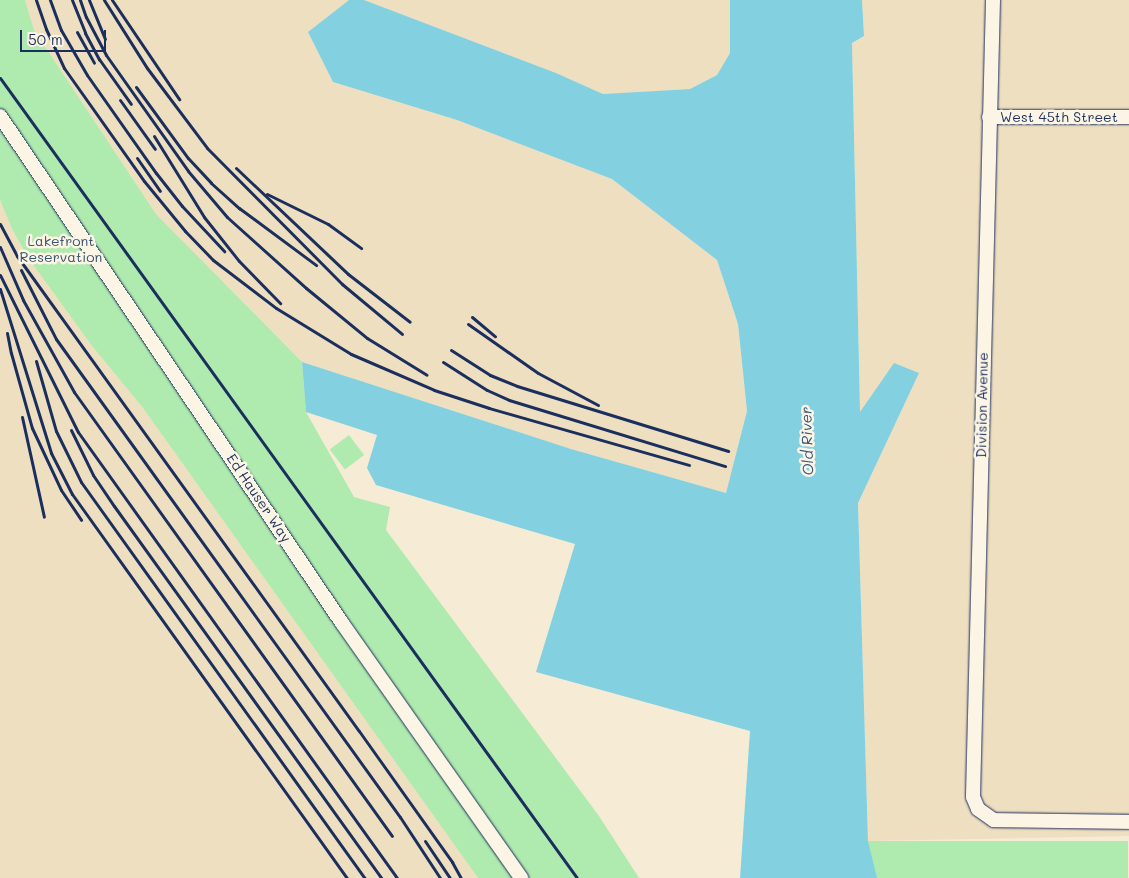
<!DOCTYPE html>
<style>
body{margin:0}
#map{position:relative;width:1129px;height:878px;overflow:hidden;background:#f6ebd5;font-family:Mali,sans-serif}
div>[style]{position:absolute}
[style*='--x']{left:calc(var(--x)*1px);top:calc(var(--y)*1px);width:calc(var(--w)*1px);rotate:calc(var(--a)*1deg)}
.built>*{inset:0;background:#efdfc1}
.green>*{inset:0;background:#afeaae;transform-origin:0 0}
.water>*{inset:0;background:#83d1e0}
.roads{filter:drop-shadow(0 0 1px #1b2f5e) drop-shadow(0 0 1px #1b2f5e)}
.minor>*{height:14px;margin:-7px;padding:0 7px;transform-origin:7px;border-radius:7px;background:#fcf5e5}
.rail>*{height:3px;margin:-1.5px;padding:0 1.5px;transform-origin:1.5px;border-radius:1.5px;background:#1b2f5e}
span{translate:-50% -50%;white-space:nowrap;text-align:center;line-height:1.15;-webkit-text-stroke:5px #fcf5e5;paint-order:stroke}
.street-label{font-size:14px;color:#1b2f5e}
.park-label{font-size:14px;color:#39546e}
.water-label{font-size:15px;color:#35587e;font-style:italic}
.scale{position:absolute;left:20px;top:30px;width:86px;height:22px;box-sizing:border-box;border:2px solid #1b2f5e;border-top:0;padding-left:6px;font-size:15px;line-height:18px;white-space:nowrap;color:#1b2f5e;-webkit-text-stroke:4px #fcf5e5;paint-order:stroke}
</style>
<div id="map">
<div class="built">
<i style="clip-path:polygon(25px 0,349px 0,308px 32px,333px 82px,457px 120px,612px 179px,717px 260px,738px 324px,747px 411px,726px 493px,571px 449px,302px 362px,156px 214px,34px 30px)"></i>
<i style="clip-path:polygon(364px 0,730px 0,730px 53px,717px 75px,690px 89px,603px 94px,556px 73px)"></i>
<i style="clip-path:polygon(862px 0,1129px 0,1129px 836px,868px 841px,858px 503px,899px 415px,860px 413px,852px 43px,864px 36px)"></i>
<i style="clip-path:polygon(0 200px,12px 229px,29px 259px,92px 346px,143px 408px,478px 878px,0 878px)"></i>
</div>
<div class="green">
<i style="clip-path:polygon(0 0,25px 0,34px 30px,156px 214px,302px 362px,306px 412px,354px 497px,390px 507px,386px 530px,599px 816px,639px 878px,478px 878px,143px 408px,92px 346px,29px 259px,12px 229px,0 200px)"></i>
<i style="left:349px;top:435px;width:25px;height:24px;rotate:53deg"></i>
<i style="left:868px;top:841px;width:260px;height:38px"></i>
</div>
<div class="water">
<i style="clip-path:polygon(349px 0,364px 0,556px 73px,603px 94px,690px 89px,717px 75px,730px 53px,730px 0,862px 0,864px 36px,852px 43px,860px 412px,894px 363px,919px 373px,858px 503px,868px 841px,877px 878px,740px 878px,750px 731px,536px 672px,575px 544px,376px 485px,367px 468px,377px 435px,306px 412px,302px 362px,571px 449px,726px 493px,747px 411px,738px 324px,717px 260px,612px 179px,457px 120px,333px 82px,308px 32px)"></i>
</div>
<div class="roads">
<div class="minor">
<i style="--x:993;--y:0;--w:797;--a:91.44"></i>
<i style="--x:973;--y:797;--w:13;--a:67"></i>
<i style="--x:978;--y:809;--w:19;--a:35"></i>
<i style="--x:994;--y:820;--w:135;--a:0.8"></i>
<i style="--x:0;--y:116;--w:612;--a:56"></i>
<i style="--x:342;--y:623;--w:312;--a:54.9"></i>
<i style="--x:989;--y:117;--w:140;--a:0"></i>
</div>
</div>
<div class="rail">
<i style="--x:36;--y:0;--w:31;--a:71"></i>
<i style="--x:46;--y:29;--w:43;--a:65.2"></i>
<i style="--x:64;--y:68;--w:138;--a:54.7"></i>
<i style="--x:144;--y:181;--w:65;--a:50.6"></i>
<i style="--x:185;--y:231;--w:40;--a:46"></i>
<i style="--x:213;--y:260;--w:79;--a:37.3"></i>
<i style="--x:276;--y:308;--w:88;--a:31.5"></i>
<i style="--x:351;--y:354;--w:90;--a:23.4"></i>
<i style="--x:434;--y:390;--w:58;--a:18.1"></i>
<i style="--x:489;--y:408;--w:208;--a:15.9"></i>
<i style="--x:50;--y:0;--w:32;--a:70"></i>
<i style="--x:61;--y:30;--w:52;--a:60"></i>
<i style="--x:87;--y:75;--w:120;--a:54.9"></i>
<i style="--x:156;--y:173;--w:42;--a:51.8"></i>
<i style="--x:182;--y:206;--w:62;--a:47"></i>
<i style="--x:72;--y:0;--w:35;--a:68"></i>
<i style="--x:85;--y:33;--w:30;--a:62"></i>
<i style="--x:99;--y:59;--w:55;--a:54.6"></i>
<i style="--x:80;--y:0;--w:18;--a:71"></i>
<i style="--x:86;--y:17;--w:43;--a:62.2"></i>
<i style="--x:106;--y:55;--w:142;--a:54.7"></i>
<i style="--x:188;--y:171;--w:60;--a:49.7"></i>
<i style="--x:227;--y:217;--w:106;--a:41.9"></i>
<i style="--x:306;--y:288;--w:79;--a:39.3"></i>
<i style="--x:367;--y:338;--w:70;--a:31.7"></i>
<i style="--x:89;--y:0;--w:42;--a:67.7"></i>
<i style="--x:104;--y:0;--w:80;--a:57.7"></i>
<i style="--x:147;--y:68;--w:100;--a:53.1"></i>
<i style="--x:207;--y:148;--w:192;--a:45.2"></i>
<i style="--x:342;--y:284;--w:78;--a:39.8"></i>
<i style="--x:112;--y:0;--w:120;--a:55.9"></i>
<i style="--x:77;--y:32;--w:35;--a:61"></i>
<i style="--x:0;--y:78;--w:986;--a:54.2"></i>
<i style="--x:136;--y:87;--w:88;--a:53.8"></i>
<i style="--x:188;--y:158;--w:34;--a:47"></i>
<i style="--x:211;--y:183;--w:38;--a:42"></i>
<i style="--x:239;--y:208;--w:96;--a:36.5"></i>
<i style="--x:120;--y:100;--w:60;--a:54.5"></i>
<i style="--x:154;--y:136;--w:95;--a:58.3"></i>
<i style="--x:204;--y:217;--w:56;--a:51.5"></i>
<i style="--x:239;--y:261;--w:59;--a:45.7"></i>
<i style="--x:137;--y:158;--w:40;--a:55.1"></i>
<i style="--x:236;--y:168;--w:154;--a:43.4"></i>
<i style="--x:348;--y:274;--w:78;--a:37.7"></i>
<i style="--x:267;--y:194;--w:68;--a:26.2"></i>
<i style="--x:328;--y:224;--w:41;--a:36"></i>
<i style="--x:0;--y:224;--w:36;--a:62"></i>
<i style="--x:17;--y:256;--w:585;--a:54.25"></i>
<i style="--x:359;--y:731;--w:161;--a:54.6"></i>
<i style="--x:452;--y:862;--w:18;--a:61"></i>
<i style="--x:0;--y:247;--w:58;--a:66.5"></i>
<i style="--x:23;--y:300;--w:105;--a:61"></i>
<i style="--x:74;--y:392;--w:546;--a:54.39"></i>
<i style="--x:21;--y:270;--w:77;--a:63.1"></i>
<i style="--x:56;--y:339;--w:589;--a:54.26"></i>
<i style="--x:400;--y:817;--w:73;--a:56.7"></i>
<i style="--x:0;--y:275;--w:175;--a:63.6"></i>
<i style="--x:78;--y:432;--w:548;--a:54.43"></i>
<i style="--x:0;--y:289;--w:172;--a:72.7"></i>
<i style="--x:51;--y:453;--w:46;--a:62.9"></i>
<i style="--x:72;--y:494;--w:472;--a:54.4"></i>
<i style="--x:472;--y:317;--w:30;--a:40"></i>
<i style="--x:468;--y:324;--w:85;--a:35"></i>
<i style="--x:538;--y:373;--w:68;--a:28.1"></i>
<i style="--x:7;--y:333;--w:20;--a:79"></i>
<i style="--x:11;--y:353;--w:78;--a:74.4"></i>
<i style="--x:32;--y:428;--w:68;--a:64.9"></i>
<i style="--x:61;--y:490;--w:36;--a:56"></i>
<i style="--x:451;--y:350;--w:46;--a:32.7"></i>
<i style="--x:490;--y:375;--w:29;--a:22"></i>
<i style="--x:517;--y:386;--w:221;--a:17.1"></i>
<i style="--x:36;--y:361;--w:73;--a:74.1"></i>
<i style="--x:56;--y:431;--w:57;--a:63.9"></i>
<i style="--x:81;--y:482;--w:487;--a:54.4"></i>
<i style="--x:443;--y:362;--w:52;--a:32.5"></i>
<i style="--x:487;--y:390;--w:24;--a:24"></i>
<i style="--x:509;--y:400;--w:226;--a:17"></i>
<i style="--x:22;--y:417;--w:102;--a:77.6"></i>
<i style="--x:71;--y:430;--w:50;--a:63.9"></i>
<i style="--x:93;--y:475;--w:37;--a:56"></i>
<i style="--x:114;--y:506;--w:458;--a:54.3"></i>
<i style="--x:425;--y:841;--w:45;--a:56"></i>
</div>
<div class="street-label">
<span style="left:1059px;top:117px">West 45th Street</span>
<span style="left:982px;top:405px;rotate:-89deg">Division Avenue</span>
<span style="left:259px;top:498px;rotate:56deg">Ed Hauser Way</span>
</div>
<div class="park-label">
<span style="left:61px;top:249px">Lakefront<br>Reservation</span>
</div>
<div class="water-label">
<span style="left:807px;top:441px;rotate:-92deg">Old River</span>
</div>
<div class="scale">50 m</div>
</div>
